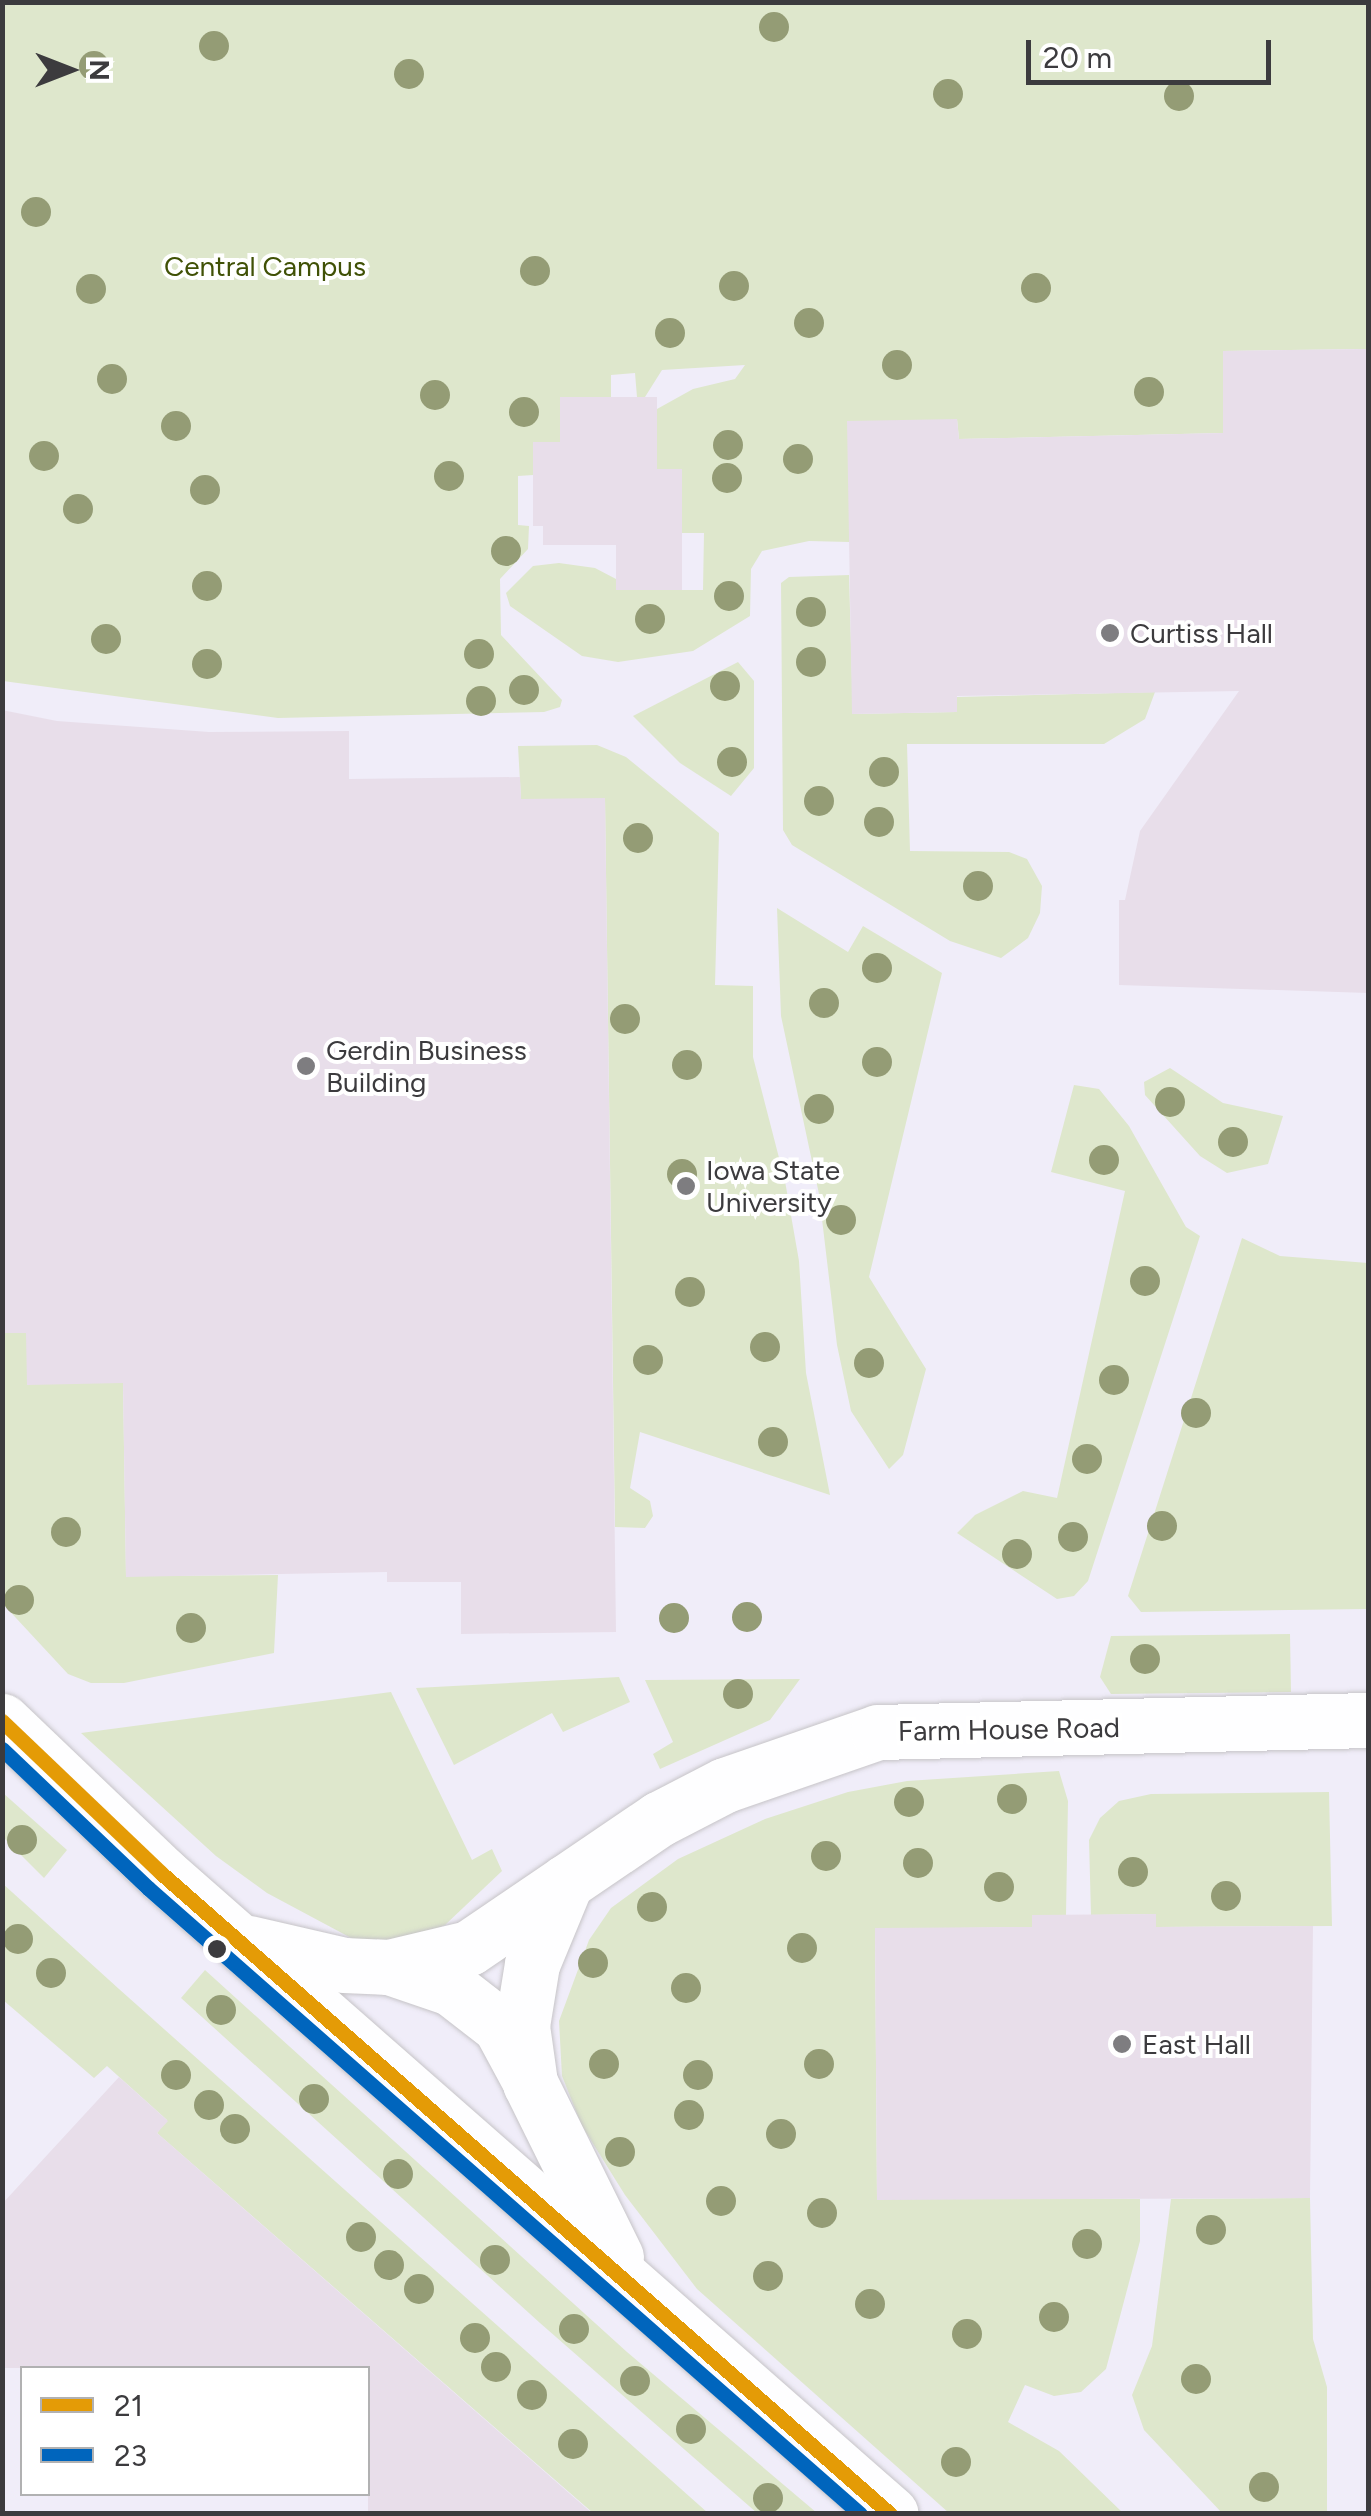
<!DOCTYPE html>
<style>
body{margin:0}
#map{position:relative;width:1371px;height:2516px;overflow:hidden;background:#faf8fc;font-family:Figtree,sans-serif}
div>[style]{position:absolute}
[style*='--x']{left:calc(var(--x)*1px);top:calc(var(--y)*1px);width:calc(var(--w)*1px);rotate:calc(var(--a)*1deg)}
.education>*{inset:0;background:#f0edf9}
.green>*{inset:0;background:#dee7cc}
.building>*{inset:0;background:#e8deea}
.roads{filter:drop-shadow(0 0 2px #c6c4c7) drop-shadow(0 0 2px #c6c4c7)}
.minor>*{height:55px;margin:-27.5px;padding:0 27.5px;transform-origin:27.5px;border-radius:27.5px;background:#fefeff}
.bus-1>*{height:15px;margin:-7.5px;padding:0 7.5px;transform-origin:7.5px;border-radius:7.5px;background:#e49b06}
.bus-2>*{height:15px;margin:-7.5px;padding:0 7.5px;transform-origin:7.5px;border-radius:7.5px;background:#0065bd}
.trees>*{width:30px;height:30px;margin:-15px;border-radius:50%;background:#949c75}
.dots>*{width:28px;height:28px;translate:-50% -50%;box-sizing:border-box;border:5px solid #fff;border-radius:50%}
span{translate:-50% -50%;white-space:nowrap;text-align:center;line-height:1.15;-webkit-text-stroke:8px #fff;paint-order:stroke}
.park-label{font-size:28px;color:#405106}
.poi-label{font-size:28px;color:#3c3b3e}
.left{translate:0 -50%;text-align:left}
.street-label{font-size:28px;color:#3c3b3e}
.frame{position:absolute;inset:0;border:5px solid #3c3b3e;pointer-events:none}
.legend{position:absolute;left:20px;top:2366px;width:350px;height:130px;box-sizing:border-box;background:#fff;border:2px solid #b1b1b2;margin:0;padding:12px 18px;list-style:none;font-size:30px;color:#3c3b3e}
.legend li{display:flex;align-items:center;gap:20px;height:50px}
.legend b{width:50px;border:2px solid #b1b1b2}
.north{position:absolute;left:20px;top:20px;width:100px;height:100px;-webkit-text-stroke:8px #fff;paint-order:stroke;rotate:90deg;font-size:28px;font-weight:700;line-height:40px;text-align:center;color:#3c3b3e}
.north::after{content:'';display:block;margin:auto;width:35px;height:45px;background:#3c3b3e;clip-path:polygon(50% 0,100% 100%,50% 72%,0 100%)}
.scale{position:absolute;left:1026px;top:40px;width:245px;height:45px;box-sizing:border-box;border:5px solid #3c3b3e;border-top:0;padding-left:12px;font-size:30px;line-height:35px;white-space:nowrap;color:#3c3b3e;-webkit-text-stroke:8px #fff;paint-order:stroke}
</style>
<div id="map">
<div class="education">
<i style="clip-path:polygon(evenodd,3px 3px,1368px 3px,1368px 2513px,3px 2514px,3px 3px,22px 2368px,368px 2368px,368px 2494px,22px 2494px,22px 2368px)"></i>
</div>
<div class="green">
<i style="clip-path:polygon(2px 3px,1368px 3px,1368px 349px,1223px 351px,1224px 433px,959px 439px,957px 419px,849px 542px,809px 541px,762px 551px,751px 569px,750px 616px,693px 651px,618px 662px,582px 656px,510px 606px,506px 593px,533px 566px,559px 563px,595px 568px,616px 579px,617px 590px,703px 590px,704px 533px,682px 533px,682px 469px,656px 469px,657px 409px,693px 389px,735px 379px,745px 365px,662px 370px,645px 397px,637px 397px,635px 373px,611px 375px,611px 397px,561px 397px,560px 442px,533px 475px,518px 476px,518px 525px,529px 526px,528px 549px,500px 579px,501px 635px,562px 700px,560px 707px,544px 712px,278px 718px,3px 681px)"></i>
<i style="clip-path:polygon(849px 575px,853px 714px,956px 712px,957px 697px,1155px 692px,1145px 719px,1104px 744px,907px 744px,910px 851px,1009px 852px,1027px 859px,1042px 886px,1040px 913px,1028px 938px,1001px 958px,950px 941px,792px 845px,783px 830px,781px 583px,789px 577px)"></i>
<i style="clip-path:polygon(738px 662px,754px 681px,754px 768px,731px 796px,680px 763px,633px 716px)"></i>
<i style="clip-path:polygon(597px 745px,626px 757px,719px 833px,715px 985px,753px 986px,753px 1057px,785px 1181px,799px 1261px,806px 1373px,830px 1495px,640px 1432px,630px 1488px,650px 1501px,653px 1516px,645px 1528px,615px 1527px,605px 799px,521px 799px,518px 746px)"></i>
<i style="clip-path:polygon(777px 908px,848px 952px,863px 926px,942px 973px,869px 1277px,926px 1369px,903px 1455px,889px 1469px,851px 1411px,837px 1345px,819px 1194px,781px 1016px)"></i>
<i style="clip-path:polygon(1170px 1068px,1223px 1103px,1283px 1116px,1268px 1164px,1227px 1173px,1200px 1156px,1145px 1095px,1144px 1082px)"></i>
<i style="clip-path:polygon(1074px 1085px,1099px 1089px,1129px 1126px,1186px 1227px,1200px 1236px,1088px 1581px,1074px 1596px,1057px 1599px,957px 1533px,975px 1515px,1023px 1491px,1057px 1498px,1125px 1191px,1051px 1172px)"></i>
<i style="clip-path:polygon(1242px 1238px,1280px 1256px,1368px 1263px,1368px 1609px,1141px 1612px,1128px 1596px)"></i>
<i style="clip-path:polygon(3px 1333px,26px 1333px,123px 1383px,126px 1576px,278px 1575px,274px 1653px,124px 1683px,91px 1683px,68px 1674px,3px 1604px)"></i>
<i style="clip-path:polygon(1290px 1634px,1291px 1692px,1111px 1694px,1100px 1677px,1111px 1636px)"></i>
<i style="clip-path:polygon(619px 1677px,630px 1702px,563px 1732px,552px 1713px,454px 1765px,416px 1688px)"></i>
<i style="clip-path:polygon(800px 1679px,770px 1720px,660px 1769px,653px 1754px,673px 1742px,645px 1680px)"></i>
<i style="clip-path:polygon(391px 1692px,472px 1860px,492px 1849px,502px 1871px,445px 1925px,409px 1942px,353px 1939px,267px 1893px,216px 1856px,81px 1733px)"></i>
<i style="clip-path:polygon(1059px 1771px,1068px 1801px,1066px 1915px,1032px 1927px,875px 1929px,877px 2199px,1140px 2199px,1140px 2241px,1106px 2369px,1081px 2392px,1054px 2396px,1025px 2385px,1008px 2422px,1059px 2451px,1123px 2513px,949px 2513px,697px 2289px,625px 2195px,582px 2126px,562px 2076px,559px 2021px,589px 1940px,611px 1908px,678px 1859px,765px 1819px,848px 1792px,907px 1781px)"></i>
<i style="clip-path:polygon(1329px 1792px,1332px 1926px,1156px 1927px,1156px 1914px,1091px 1915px,1089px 1840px,1100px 1818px,1119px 1801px,1151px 1794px)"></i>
<i style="clip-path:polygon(3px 1793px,67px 1850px,44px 1878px,3px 1837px)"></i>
<i style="clip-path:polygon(2px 1883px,119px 1989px,708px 2513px,593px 2513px,157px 2133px,167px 2120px,107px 2066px,94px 2078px,3px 2000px)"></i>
<i style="clip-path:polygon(205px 1970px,627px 2352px,817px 2513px,757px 2513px,540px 2323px,181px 1998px)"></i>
<i style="clip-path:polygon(1310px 2198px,1313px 2339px,1327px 2387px,1327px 2513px,1222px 2513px,1144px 2430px,1132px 2395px,1152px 2346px,1171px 2199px)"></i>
</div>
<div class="building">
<i style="clip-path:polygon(1368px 349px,1368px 993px,1119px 985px,1119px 900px,1125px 900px,1140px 831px,1239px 691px,957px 696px,957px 712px,852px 714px,847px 421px,957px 419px,959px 439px,1223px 433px,1223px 351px)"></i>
<i style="clip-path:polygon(560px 397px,657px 397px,657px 469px,682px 469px,682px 590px,616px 590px,616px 545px,543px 545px,543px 526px,533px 526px,533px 442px,560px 442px)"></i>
<i style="clip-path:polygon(2px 710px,57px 721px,209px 732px,349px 731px,349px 779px,520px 777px,521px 799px,605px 798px,616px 1632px,461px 1634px,461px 1582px,387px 1582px,387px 1572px,126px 1577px,123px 1383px,27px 1385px,26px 1333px,2px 1333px)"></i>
<i style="clip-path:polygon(1156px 1914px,1156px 1927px,1313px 1926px,1310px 2198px,877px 2200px,875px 1928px,1032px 1927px,1032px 1915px)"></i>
<i style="clip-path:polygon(119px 2077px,168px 2121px,157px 2133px,593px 2514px,368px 2514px,368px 2368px,2px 2368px,2px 2204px)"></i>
</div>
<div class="roads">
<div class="minor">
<i style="--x:2;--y:1721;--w:220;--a:43.7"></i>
<i style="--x:161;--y:1873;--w:971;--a:41.29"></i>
<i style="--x:566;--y:1882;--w:89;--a:112.5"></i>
<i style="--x:532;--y:1964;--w:63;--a:99.2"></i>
<i style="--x:522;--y:2026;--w:58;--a:82"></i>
<i style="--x:530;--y:2083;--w:194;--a:63.7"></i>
<i style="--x:249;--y:1943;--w:98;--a:13"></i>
<i style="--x:344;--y:1965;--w:45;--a:2.5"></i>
<i style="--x:389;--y:1967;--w:82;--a:-13.4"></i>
<i style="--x:469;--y:1948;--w:230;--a:-34.2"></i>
<i style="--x:659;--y:1819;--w:74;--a:-27.3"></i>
<i style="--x:725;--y:1785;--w:162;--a:-19.1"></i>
<i style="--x:878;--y:1732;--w:490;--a:-1.4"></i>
<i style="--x:389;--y:1967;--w:65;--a:18.7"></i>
<i style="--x:451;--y:1988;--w:62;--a:37.8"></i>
<i style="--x:500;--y:2026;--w:57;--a:61.6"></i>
</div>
</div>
<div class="bus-1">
<i style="--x:2;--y:1721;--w:220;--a:43.7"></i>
<i style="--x:161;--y:1873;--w:971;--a:41.32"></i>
</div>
<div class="bus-2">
<i style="--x:2;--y:1749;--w:202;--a:43.6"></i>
<i style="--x:148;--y:1888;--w:948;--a:41.32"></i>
</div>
<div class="trees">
<i style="left:774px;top:27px"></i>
<i style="left:214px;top:46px"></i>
<i style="left:94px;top:66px"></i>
<i style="left:409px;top:74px"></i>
<i style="left:948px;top:94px"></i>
<i style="left:1179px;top:96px"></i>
<i style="left:36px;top:212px"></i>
<i style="left:535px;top:271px"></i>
<i style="left:734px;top:286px"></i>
<i style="left:1036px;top:288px"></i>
<i style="left:91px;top:289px"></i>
<i style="left:809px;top:323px"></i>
<i style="left:670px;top:333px"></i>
<i style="left:897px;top:365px"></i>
<i style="left:112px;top:379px"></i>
<i style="left:1149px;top:392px"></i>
<i style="left:435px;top:395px"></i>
<i style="left:524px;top:412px"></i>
<i style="left:176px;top:426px"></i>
<i style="left:728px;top:445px"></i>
<i style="left:44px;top:456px"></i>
<i style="left:798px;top:459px"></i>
<i style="left:449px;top:476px"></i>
<i style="left:727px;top:478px"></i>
<i style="left:205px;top:490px"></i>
<i style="left:78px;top:509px"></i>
<i style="left:506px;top:551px"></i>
<i style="left:207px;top:586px"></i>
<i style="left:729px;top:596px"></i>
<i style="left:811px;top:612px"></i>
<i style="left:650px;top:619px"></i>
<i style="left:106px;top:639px"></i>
<i style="left:479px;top:654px"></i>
<i style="left:811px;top:662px"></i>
<i style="left:207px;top:664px"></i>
<i style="left:725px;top:686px"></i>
<i style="left:524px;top:690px"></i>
<i style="left:481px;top:701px"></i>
<i style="left:732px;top:762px"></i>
<i style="left:884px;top:772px"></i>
<i style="left:819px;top:801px"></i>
<i style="left:879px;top:822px"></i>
<i style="left:638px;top:838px"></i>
<i style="left:978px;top:886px"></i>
<i style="left:877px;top:968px"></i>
<i style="left:824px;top:1003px"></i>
<i style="left:625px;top:1019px"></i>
<i style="left:877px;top:1062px"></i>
<i style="left:687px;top:1065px"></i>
<i style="left:1170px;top:1102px"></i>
<i style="left:819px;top:1109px"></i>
<i style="left:1233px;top:1142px"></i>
<i style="left:1104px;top:1160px"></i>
<i style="left:682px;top:1174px"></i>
<i style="left:841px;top:1220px"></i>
<i style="left:1145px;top:1281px"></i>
<i style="left:690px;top:1292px"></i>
<i style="left:765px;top:1347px"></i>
<i style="left:648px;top:1360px"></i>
<i style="left:869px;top:1363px"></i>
<i style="left:1114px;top:1380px"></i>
<i style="left:1196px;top:1413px"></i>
<i style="left:773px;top:1442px"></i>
<i style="left:1087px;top:1459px"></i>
<i style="left:1162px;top:1526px"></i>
<i style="left:66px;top:1532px"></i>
<i style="left:1073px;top:1537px"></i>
<i style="left:1017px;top:1554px"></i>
<i style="left:19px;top:1600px"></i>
<i style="left:747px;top:1617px"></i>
<i style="left:674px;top:1618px"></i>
<i style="left:191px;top:1628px"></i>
<i style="left:1145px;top:1659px"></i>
<i style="left:738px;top:1694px"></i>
<i style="left:1012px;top:1799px"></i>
<i style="left:909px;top:1802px"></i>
<i style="left:22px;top:1840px"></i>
<i style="left:826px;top:1856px"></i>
<i style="left:918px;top:1863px"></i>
<i style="left:1133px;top:1872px"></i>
<i style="left:999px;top:1887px"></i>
<i style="left:1226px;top:1896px"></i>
<i style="left:652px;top:1907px"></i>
<i style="left:18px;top:1939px"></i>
<i style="left:802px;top:1948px"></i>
<i style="left:593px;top:1963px"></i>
<i style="left:51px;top:1973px"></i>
<i style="left:686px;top:1988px"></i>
<i style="left:221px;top:2010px"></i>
<i style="left:604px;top:2064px"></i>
<i style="left:819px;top:2064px"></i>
<i style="left:176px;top:2075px"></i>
<i style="left:698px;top:2075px"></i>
<i style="left:314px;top:2099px"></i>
<i style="left:209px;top:2105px"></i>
<i style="left:689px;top:2115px"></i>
<i style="left:235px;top:2129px"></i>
<i style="left:781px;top:2134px"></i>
<i style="left:620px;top:2152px"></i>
<i style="left:398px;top:2174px"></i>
<i style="left:721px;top:2201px"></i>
<i style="left:822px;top:2213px"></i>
<i style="left:1211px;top:2230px"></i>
<i style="left:361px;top:2237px"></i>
<i style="left:1087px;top:2244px"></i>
<i style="left:495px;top:2260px"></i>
<i style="left:389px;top:2265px"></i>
<i style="left:768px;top:2276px"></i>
<i style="left:419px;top:2289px"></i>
<i style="left:870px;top:2304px"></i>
<i style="left:1054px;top:2317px"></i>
<i style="left:574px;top:2329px"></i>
<i style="left:967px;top:2334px"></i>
<i style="left:475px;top:2338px"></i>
<i style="left:496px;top:2367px"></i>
<i style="left:1196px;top:2379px"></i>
<i style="left:635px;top:2381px"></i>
<i style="left:532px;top:2395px"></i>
<i style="left:691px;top:2429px"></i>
<i style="left:573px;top:2444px"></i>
<i style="left:956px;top:2462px"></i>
<i style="left:1264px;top:2487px"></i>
<i style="left:768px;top:2498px"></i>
</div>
<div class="dots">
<i style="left:1110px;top:633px;background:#7e7d80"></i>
<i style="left:306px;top:1066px;background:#7e7d80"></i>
<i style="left:686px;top:1186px;background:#7e7d80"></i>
<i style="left:217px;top:1949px;background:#3c3b3e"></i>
<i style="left:1122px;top:2044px;background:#7e7d80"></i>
</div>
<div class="park-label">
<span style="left:265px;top:266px">Central Campus</span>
</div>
<div class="poi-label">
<span class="left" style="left:1130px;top:633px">Curtiss Hall</span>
<span class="left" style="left:326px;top:1066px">Gerdin Business<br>Building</span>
<span class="left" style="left:706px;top:1186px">Iowa State<br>University</span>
<span class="left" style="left:1142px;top:2044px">East Hall</span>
</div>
<div class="street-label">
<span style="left:1009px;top:1729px;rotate:-1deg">Farm House Road</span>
</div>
<div class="frame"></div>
<ul class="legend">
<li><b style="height:12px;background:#e49b06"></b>21</li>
<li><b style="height:12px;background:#0065bd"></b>23</li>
</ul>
<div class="north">N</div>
<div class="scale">20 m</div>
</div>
